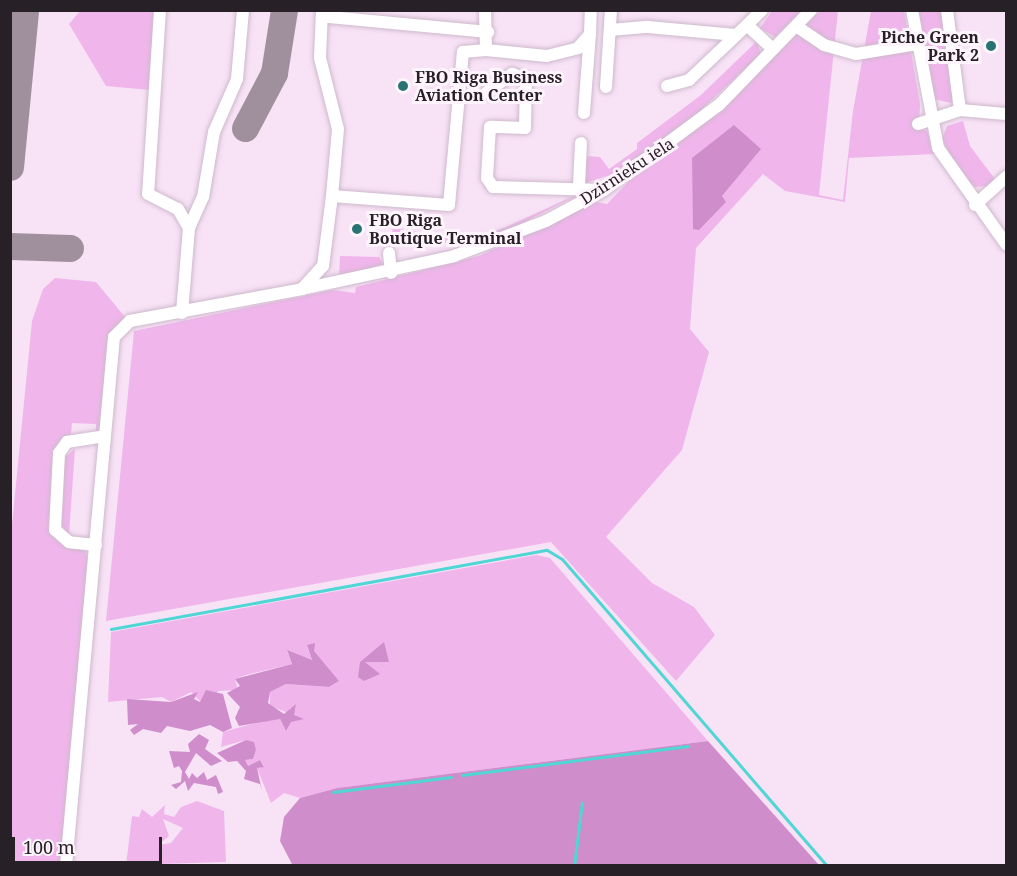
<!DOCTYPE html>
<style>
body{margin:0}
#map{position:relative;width:1017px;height:876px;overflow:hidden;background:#f8e2f6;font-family:"Noto Serif",serif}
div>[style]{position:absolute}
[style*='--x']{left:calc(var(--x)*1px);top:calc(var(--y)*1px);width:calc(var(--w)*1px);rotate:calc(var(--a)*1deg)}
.green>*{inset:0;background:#f0b6ec;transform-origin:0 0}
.forest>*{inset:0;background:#d08dcc}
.stream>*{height:3px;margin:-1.5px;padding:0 1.5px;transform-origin:1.5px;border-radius:1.5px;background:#4fd6d5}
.taxiway>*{height:27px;margin:-13.5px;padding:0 13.5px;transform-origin:13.5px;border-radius:13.5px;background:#a0909e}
.roads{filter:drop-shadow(0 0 2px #ceb9cc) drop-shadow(0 0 2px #ceb9cc)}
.minor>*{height:12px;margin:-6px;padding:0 6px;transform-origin:6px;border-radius:6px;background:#fff}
.dots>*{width:16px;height:16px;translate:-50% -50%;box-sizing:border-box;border:3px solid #fdf4fc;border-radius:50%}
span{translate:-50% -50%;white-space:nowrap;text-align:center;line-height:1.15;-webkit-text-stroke:6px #fdf4fc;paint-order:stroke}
.poi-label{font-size:16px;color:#282027;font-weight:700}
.right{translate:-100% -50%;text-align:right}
.left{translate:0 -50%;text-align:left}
.street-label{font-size:16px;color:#282027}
.frame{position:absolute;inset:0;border:12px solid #282027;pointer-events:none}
.scale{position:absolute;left:12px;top:837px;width:150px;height:27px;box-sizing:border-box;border:3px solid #282027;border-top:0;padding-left:8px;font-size:18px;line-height:21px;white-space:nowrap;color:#282027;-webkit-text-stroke:4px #fdf4fc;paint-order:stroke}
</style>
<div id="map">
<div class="green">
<i style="clip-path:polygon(80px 11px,156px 11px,150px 90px,106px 86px,69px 24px)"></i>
<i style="clip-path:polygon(772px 11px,803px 11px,775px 37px,760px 28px)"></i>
<i style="clip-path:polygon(820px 11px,838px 11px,819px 195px,843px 200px,853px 111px,871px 11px,904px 11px,920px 104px,919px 129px,927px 131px,935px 154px,849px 158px,845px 202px,785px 191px,763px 174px,696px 248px,690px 329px,709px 352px,682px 450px,606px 537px,652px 583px,694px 607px,715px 635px,676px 681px,551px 542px,106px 621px,134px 331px,333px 290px,355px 293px,356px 287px,479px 256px,596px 202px,607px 204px,630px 180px,718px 112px)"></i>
<i style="clip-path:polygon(919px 11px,942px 11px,957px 96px,951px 103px,934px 99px)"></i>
<i style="clip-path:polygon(757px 41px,761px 54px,688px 122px,616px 173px,585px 183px,587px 156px,600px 157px,609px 169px,637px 149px,637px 143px,701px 95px)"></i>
<i style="clip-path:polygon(963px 121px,970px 146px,995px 179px,990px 186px,975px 187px,960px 175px,942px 139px,947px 126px)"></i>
<i style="clip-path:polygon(587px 190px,511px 229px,474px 239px,506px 227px)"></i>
<i style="left:468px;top:240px;width:6px;height:76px;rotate:99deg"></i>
<i style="clip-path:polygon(340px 256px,379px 257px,383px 264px,339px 278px)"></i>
<i style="clip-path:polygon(55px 278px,96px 282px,125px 317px,114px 329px,101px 432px,96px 435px,96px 424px,72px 423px,71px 434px,58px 444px,52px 533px,61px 544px,84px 549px,89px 561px,63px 865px,11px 866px,10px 545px,32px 321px,43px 289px)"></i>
<i style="clip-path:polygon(75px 449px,69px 535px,60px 523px,64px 458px)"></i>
<i style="clip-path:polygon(536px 555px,550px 558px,708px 741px,337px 788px,300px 798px,284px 793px,271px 803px,257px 768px,264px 766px,260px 760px,248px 766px,244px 760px,253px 759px,256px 750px,246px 740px,221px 747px,223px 732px,270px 719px,280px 719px,286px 731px,294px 715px,270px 706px,270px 692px,286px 684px,329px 687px,339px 681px,307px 646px,312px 660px,287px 651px,292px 664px,246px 675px,235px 679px,238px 690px,219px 691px,201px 702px,191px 692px,171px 702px,162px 697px,108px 702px,111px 632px)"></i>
<i style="clip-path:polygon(evenodd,197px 801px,224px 811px,226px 862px,126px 865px,132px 816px,139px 817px,142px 809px,152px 817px,165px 805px,164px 814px,174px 817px,181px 807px,197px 801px,163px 819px,183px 828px,171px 843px,158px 845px,169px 836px,163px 819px)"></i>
</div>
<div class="forest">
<i style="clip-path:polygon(734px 125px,761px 149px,722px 196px,726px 202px,699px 230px,693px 229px,692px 158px)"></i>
<i style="clip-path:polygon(384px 642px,389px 662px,365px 662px,380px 674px,364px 681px,358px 677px,360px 662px)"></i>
<i style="clip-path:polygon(315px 643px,314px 651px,339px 681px,329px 687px,286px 684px,270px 692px,268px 703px,284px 714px,296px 704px,294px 715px,304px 719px,291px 722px,286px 731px,280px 719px,239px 726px,235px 718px,240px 707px,227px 693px,240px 686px,235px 679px,292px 664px,287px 650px,312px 660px,307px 645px)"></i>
<i style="clip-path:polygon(206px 690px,223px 694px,232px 728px,223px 732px,210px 725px,190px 731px,167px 726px,161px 733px,143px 729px,134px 735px,130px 730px,138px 724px,128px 725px,127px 699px,171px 702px,198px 692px,194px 699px,200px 702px)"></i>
<i style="clip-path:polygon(199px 734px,209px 740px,205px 749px,222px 761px,211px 766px,196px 753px,185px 772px,189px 779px,192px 773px,197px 778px,204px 772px,207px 780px,216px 775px,223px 792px,218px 794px,216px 787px,194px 783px,188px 791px,185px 781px,176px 789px,171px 785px,181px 782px,182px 771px,179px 766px,174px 768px,169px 751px,190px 752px,188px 744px)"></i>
<i style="clip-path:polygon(246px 740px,254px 742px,256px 750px,253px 759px,245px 760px,248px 766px,260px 760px,264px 767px,257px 768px,262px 791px,260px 784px,244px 779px,246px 771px,237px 761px,228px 762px,217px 753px)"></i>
<i style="clip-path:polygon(708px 741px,819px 865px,293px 866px,280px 841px,284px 817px,300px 798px,337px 788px)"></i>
</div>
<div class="stream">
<i style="--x:111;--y:629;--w:443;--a:-10.3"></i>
<i style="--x:547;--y:550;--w:17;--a:31"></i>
<i style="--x:562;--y:559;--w:406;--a:49.2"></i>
<i style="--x:462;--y:775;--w:228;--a:-7.3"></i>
<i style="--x:333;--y:792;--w:119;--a:-7.2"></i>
<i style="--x:574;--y:866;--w:64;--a:-82.9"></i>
</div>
<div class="taxiway">
<i style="--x:245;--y:128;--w:62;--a:-62.2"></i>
<i style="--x:274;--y:73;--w:64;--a:-81"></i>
<i style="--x:10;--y:167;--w:158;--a:-84.5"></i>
<i style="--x:10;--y:246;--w:60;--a:1.9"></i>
</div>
<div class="roads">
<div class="minor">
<i style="--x:160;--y:10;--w:184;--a:93.7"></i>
<i style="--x:148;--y:194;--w:34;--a:27"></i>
<i style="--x:178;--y:209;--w:22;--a:60"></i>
<i style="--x:322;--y:10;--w:48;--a:92.4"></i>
<i style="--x:320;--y:58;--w:73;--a:75.8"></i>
<i style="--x:338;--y:129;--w:67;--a:95.1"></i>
<i style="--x:329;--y:10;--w:7;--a:90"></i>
<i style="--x:329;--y:17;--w:160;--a:5.4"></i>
<i style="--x:485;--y:10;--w:40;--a:88.6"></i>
<i style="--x:486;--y:50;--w:61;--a:5.6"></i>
<i style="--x:547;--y:56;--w:32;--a:-14"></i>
<i style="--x:578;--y:48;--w:18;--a:-49"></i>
<i style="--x:590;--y:34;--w:24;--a:-88"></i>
<i style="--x:762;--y:10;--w:21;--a:135"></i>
<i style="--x:747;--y:25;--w:35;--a:43"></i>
<i style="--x:912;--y:10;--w:140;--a:79.3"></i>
<i style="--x:938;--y:148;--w:118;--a:54.7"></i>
<i style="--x:947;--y:10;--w:101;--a:82.6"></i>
<i style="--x:796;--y:26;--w:34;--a:34"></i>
<i style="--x:824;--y:45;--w:33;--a:16"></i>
<i style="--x:856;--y:54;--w:62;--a:-9.3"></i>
<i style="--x:610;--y:30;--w:38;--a:-5"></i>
<i style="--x:648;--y:27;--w:88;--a:5.2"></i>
<i style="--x:667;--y:86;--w:23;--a:-15"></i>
<i style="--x:689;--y:80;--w:80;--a:-43.5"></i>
<i style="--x:606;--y:87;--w:77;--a:-86.3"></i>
<i style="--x:487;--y:92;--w:31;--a:-36"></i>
<i style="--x:512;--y:74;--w:15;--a:20"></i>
<i style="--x:526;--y:79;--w:49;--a:91.2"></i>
<i style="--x:525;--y:128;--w:35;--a:-178"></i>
<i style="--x:490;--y:127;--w:51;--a:93.4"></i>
<i style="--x:487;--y:178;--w:11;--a:56"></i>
<i style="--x:493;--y:187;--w:111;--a:1.5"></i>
<i style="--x:584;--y:113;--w:79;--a:-85.7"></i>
<i style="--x:918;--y:124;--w:44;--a:-18.4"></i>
<i style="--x:960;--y:110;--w:46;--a:5"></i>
<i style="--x:579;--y:185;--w:42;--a:-87.3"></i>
<i style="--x:975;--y:205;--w:42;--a:-42.1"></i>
<i style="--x:389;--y:253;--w:20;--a:84"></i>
<i style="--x:302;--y:289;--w:156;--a:-12.2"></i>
<i style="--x:454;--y:256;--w:98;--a:-20.8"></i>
<i style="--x:546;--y:221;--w:66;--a:-28.1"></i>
<i style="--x:604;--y:190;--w:143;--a:-36.5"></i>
<i style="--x:719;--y:105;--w:132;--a:-45.9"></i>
<i style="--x:182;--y:313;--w:85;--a:-85.3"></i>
<i style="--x:189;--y:228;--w:34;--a:-66"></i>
<i style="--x:203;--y:197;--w:66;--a:-80.4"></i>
<i style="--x:214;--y:132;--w:58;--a:-66.5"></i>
<i style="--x:237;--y:79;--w:69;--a:-85"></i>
<i style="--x:96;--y:545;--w:27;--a:-174"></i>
<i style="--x:69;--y:542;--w:18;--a:-139"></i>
<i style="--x:55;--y:530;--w:77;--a:-87"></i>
<i style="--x:59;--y:453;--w:14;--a:-54"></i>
<i style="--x:67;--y:442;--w:38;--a:-9"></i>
<i style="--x:66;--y:866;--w:531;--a:-84.82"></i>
<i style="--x:114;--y:337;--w:23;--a:-45"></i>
<i style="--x:130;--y:321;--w:175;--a:-10.5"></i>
<i style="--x:302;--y:289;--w:31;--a:-48"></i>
<i style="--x:323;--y:266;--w:71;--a:-82.7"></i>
<i style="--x:332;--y:196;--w:117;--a:4.4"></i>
<i style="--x:449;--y:205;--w:154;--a:-84.8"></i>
<i style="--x:463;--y:52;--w:23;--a:-5"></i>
</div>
</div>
<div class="dots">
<i style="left:991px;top:46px;background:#297372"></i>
<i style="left:403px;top:86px;background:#297372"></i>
<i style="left:357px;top:229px;background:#297372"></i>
</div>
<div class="poi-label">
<span class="right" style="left:979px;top:46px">Piche Green<br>Park 2</span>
<span class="left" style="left:415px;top:86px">FBO Riga Business<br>Aviation Center</span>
<span class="left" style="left:369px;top:229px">FBO Riga<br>Boutique Terminal</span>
</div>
<div class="street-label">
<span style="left:627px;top:171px;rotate:-33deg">Dzirnieku iela</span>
</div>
<div class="frame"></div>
<div class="scale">100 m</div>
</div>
